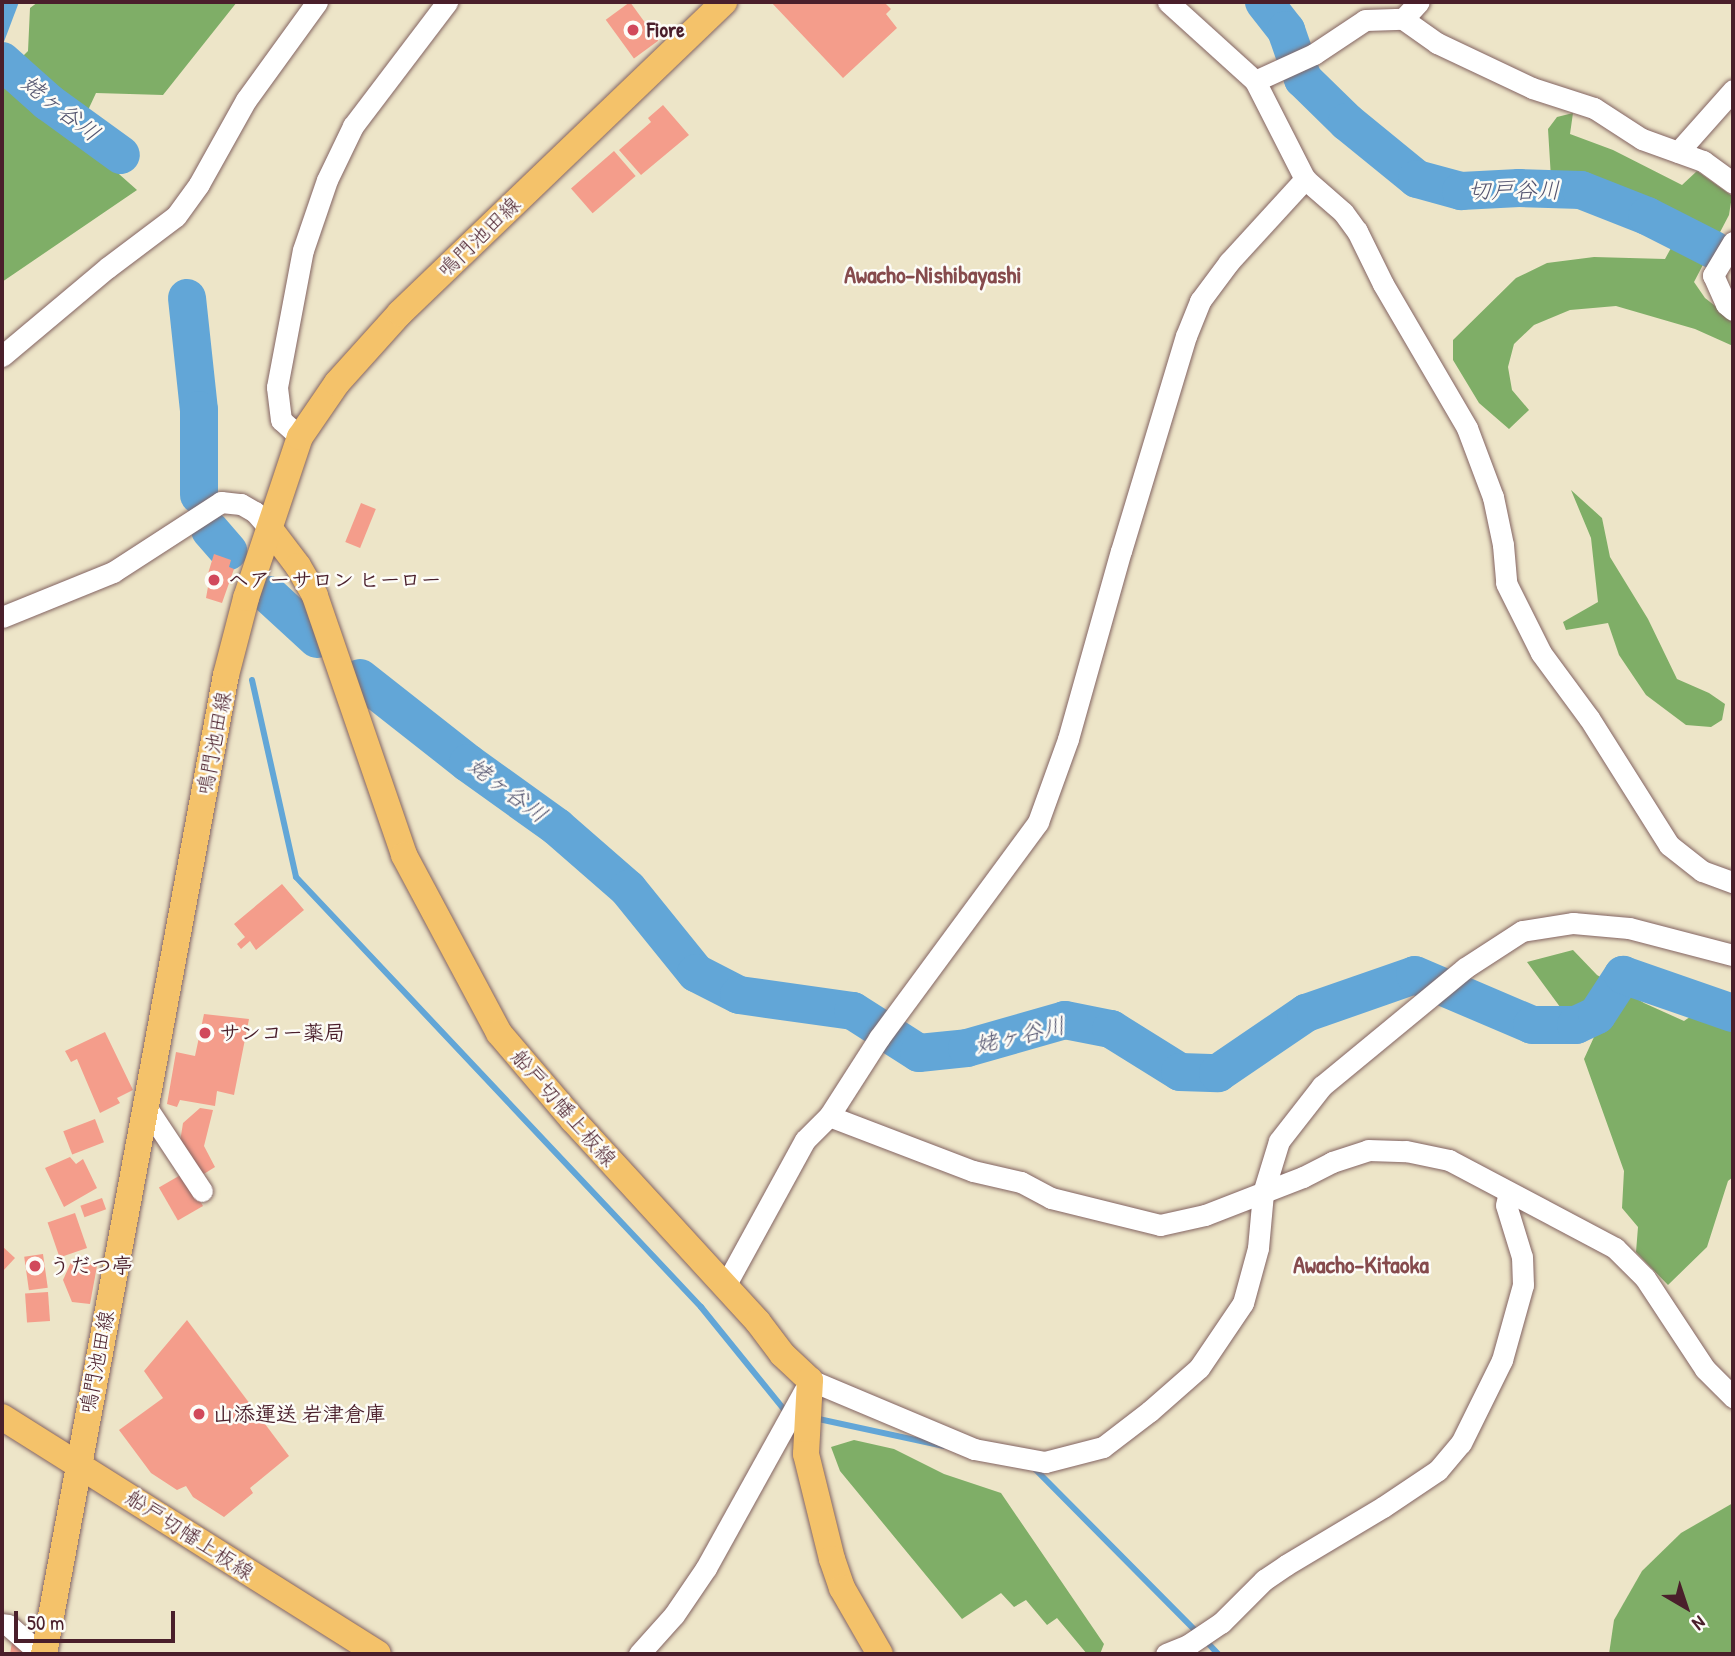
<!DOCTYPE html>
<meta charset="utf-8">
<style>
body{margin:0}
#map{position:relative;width:1735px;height:1656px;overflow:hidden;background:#ede5c8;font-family:"Patrick Hand","Klee One",sans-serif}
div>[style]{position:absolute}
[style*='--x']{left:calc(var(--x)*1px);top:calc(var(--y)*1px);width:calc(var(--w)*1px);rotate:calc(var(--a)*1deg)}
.forest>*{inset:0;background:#7fae67}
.water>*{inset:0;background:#62a6d7}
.stream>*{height:6px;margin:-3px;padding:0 3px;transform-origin:3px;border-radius:3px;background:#62a6d7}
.river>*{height:38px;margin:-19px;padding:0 19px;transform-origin:19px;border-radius:19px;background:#62a6d7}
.building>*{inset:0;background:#f49d8b;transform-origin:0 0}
.roads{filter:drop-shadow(0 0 2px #836462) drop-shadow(0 0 2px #836462)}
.minor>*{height:21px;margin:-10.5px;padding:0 10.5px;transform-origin:10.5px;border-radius:10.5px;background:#fff}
.major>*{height:26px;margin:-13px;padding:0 13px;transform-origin:13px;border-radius:13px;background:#f4c26a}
.dots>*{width:19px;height:19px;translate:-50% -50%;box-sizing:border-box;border:4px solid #fdfcf7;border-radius:50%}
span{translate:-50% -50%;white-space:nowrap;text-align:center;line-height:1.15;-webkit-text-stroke:5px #fdfcf7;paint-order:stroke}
.poi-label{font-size:21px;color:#4a1f2b;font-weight:700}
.left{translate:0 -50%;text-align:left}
.street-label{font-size:21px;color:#4a1f2b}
.water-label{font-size:23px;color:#545570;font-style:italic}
.quarter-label{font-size:24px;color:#864b4d;font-weight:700}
.frame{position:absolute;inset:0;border:4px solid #4a1f2b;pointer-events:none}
.north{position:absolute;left:1651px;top:1572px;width:70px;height:70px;-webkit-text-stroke:5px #fdfcf7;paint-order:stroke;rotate:141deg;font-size:19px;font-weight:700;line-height:28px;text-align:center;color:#4a1f2b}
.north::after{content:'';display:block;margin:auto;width:24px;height:32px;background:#4a1f2b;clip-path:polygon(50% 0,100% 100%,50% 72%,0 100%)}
.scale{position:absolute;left:14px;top:1611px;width:161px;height:32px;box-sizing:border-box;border:4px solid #4a1f2b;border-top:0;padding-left:9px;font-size:21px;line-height:24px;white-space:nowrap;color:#4a1f2b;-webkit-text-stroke:5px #fdfcf7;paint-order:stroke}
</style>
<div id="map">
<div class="forest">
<i style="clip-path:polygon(38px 2px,237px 2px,163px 95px,96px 93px,76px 136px,137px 190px,2px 282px,2px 77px,28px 51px,30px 8px)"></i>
<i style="clip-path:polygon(1573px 113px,1570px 134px,1613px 150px,1682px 185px,1697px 171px,1732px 196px,1729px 215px,1694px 282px,1705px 298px,1733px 320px,1733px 346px,1695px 329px,1616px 306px,1570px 310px,1534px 325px,1514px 344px,1508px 367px,1512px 390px,1529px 410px,1509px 429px,1479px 403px,1453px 360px,1453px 340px,1516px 278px,1547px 263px,1594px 257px,1665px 259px,1683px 226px,1589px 183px,1551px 178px,1548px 129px,1557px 117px)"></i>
<i style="clip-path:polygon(1571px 490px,1602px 518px,1610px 557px,1648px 619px,1677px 679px,1709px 693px,1725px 704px,1722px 720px,1711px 727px,1686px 725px,1646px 695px,1619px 655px,1608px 623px,1566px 630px,1563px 622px,1598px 602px,1591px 538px)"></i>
<i style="clip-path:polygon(1573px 950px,1597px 975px,1644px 1003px,1684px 1021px,1700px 1010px,1733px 1014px,1733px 1177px,1728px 1181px,1707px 1247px,1668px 1285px,1636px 1252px,1638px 1227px,1622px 1208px,1624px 1171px,1584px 1059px,1594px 1037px,1563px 1011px,1527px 962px)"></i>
<i style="clip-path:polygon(854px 1440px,894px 1449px,944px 1474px,1001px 1493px,1104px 1644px,1100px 1654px,1087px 1654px,1057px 1618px,1047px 1625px,1026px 1600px,1014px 1607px,1001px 1593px,962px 1619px,840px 1471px,831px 1447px)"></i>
<i style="clip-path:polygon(1733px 1503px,1733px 1654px,1609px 1654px,1614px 1620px,1642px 1571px,1681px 1533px)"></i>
</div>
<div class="water">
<i style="clip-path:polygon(2px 2px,19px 2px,2px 47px)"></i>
</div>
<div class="stream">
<i style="--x:272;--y:608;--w:8;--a:-76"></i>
<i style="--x:252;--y:680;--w:202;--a:77.4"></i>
<i style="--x:296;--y:877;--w:591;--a:46.71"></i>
<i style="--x:701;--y:1307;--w:135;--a:51"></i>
<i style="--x:814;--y:1418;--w:132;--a:12.2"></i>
<i style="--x:1032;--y:1466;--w:234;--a:45.2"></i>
<i style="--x:1205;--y:1640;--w:19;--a:47"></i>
</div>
<div class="river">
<i style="--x:1264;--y:2;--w:36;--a:52"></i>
<i style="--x:1286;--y:30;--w:52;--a:70.9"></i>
<i style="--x:1303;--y:79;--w:62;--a:44.3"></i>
<i style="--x:1347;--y:122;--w:90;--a:39.2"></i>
<i style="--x:1417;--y:179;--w:46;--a:15.3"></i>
<i style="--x:1461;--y:191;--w:58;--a:-3"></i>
<i style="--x:1519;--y:188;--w:62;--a:1.8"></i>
<i style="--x:1581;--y:190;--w:71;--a:21.5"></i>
<i style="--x:1647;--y:216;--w:75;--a:26.9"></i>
<i style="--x:2;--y:61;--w:62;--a:41.7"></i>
<i style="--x:48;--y:102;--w:90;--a:36"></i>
<i style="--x:187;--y:298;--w:113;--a:83.9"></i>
<i style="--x:199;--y:410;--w:85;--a:90"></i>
<i style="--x:210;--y:530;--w:28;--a:49"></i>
<i style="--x:269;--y:595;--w:65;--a:42.5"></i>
<i style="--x:360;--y:678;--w:137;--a:38.2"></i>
<i style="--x:468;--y:763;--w:110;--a:35.7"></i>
<i style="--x:557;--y:827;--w:94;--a:41.1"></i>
<i style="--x:628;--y:889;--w:108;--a:51"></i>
<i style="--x:696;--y:973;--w:48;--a:27.1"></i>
<i style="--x:739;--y:995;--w:115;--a:8"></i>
<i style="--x:853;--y:1011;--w:78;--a:32.5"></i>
<i style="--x:919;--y:1053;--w:48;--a:-5.9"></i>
<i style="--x:967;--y:1048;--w:102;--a:-15.9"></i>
<i style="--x:1065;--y:1020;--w:47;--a:11.1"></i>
<i style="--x:1111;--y:1029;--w:81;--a:31.9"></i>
<i style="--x:1180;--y:1072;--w:38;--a:2"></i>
<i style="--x:1218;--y:1073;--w:107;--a:-34.3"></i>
<i style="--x:1306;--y:1013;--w:115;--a:-19.2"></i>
<i style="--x:1415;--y:975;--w:127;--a:23.1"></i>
<i style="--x:1532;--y:1025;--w:44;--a:0"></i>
<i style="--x:1576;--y:1025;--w:23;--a:-25"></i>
<i style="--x:1597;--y:1015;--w:48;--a:-57"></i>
<i style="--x:1623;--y:975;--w:116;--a:19.1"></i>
</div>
<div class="building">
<i style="left:630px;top:2px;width:48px;height:30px;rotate:54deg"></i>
<i style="clip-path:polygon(771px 2px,884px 2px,891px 9px,886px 14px,897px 28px,843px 78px)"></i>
<i style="clip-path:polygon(663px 105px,689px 135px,641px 175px,619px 150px,651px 122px,648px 118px)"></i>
<i style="left:614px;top:151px;width:33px;height:57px;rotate:49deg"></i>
<i style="left:361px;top:503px;width:16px;height:42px;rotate:22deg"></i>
<i style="clip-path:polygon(214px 554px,231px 560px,229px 567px,234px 569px,222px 603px,206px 598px,209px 581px,206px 580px)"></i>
<i style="clip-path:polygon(282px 884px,304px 910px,256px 950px,250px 941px,241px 949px,237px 944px,245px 937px,234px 924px)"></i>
<i style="clip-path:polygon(204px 1014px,249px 1019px,234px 1095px,217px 1091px,215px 1106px,180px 1100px,177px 1107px,167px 1104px,176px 1052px,195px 1056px)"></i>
<i style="clip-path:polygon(105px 1032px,133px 1090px,117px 1098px,120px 1103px,100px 1113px,77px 1059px,71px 1062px,65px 1051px)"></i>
<i style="clip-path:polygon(200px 1108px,213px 1110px,204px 1146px,215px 1167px,199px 1177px,180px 1142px,183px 1123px)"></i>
<i style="left:95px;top:1119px;width:25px;height:34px;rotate:69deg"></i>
<i style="clip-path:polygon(70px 1157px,76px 1164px,83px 1159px,97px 1188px,64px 1207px,45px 1168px)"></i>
<i style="left:184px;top:1173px;width:38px;height:29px;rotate:60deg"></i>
<i style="left:102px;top:1198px;width:12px;height:23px;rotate:70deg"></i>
<i style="left:75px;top:1213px;width:37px;height:29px;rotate:71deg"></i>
<i style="clip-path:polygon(2px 1246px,15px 1258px,2px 1272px)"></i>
<i style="left:43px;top:1254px;width:34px;height:19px;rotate:82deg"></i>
<i style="clip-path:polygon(72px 1260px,97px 1266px,90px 1304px,72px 1302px,63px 1280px)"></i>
<i style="left:48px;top:1292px;width:29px;height:23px;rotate:86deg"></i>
<i style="clip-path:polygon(187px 1320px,289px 1456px,250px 1488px,253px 1493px,224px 1517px,193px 1497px,186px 1486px,177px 1490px,151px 1473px,119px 1430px,163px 1398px,144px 1371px)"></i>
<i style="clip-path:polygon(12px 1643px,28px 1646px,35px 1654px,10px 1654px)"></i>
</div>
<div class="roads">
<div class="minor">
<i style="--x:1168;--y:2;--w:118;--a:42.2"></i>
<i style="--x:1255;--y:81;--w:110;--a:63"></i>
<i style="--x:1305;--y:179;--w:50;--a:41"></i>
<i style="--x:1343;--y:212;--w:24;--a:54"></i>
<i style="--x:1357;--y:231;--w:59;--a:63.9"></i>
<i style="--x:1383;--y:284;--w:167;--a:59.7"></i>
<i style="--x:1467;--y:428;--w:74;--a:69.4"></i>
<i style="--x:1493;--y:497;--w:49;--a:78.2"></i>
<i style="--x:1503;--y:545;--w:38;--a:85"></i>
<i style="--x:1506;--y:583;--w:78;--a:63.4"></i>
<i style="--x:1541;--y:653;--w:81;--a:53.6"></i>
<i style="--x:1589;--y:718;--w:150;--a:57.8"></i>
<i style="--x:1669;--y:845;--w:42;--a:38.2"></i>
<i style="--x:1702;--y:871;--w:33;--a:20"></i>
<i style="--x:1403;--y:19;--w:23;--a:-47"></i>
<i style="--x:1255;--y:81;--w:65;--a:-24.6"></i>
<i style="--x:1314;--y:54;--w:61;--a:-33.7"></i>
<i style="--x:1365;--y:20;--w:38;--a:-2"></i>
<i style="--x:1403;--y:19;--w:42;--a:35.2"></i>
<i style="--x:1437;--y:43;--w:105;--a:25.3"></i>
<i style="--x:1532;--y:88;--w:65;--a:17.9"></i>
<i style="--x:1594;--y:108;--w:57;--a:32.9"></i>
<i style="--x:1642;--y:139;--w:65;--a:19.8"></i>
<i style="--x:1703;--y:161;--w:37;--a:36"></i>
<i style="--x:1678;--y:152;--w:83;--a:-48.4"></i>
<i style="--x:1733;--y:242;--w:39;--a:121"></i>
<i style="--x:1713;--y:275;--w:32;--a:66"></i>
<i style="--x:1726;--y:304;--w:9;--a:41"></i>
<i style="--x:2;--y:356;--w:137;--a:-40"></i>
<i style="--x:107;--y:268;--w:86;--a:-37"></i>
<i style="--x:176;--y:216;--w:39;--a:-54"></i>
<i style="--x:199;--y:184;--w:96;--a:-60.8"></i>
<i style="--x:246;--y:100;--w:121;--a:-54.1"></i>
<i style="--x:300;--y:437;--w:25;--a:-138"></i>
<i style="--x:281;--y:420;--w:33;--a:-97"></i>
<i style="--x:277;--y:387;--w:139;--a:-79.3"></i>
<i style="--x:303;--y:250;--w:74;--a:-71.1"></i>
<i style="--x:327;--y:180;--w:60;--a:-64.3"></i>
<i style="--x:353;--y:126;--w:156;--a:-52.8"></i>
<i style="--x:2;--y:617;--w:120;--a:-22.1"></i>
<i style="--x:113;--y:572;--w:129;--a:-32.9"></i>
<i style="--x:221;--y:502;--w:20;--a:6"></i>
<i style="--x:241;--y:504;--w:16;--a:30"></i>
<i style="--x:255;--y:512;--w:23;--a:49"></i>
<i style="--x:145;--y:1105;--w:103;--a:56.5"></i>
<i style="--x:829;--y:1116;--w:154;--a:20.9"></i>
<i style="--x:973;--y:1171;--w:49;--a:12.9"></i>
<i style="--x:1021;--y:1182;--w:34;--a:28"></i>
<i style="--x:1051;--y:1198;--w:112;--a:13.9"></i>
<i style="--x:1160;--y:1225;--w:46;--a:-12.5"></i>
<i style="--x:1205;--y:1215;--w:105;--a:-21.2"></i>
<i style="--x:1303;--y:1177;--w:33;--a:-27"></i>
<i style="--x:1332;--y:1162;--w:38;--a:-18"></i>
<i style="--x:1368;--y:1150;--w:38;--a:2"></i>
<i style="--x:1406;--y:1151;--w:44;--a:11.8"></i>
<i style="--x:1449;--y:1160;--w:188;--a:27.9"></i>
<i style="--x:1615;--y:1248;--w:42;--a:45"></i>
<i style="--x:1645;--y:1278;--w:109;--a:56.6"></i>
<i style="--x:1705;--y:1369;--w:40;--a:45"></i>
<i style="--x:725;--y:1286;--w:166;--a:-61.3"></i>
<i style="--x:805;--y:1140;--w:34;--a:-45"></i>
<i style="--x:829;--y:1116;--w:93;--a:-57.3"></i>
<i style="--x:879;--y:1038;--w:268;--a:-53.6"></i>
<i style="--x:1038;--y:822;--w:88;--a:-70.1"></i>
<i style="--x:1068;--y:739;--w:195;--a:-74.3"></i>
<i style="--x:1121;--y:551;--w:225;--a:-73.2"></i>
<i style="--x:1186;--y:336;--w:38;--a:-68"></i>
<i style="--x:1200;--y:301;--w:49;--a:-53.4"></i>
<i style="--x:1229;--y:262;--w:113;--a:-47.5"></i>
<i style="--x:2;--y:1624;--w:6;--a:9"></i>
<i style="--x:8;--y:1625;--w:44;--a:41.3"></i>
<i style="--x:639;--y:1654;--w:52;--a:-48.1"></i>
<i style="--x:674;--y:1615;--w:57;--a:-55.8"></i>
<i style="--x:706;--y:1568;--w:215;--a:-61"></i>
<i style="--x:810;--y:1380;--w:178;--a:22.8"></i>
<i style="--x:974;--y:1449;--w:72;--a:10.4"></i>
<i style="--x:1045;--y:1462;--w:60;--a:-14.5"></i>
<i style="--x:1103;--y:1447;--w:59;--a:-37.5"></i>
<i style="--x:1150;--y:1411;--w:65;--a:-41.3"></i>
<i style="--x:1199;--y:1368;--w:78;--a:-55.9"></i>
<i style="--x:1243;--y:1303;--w:57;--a:-74.7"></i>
<i style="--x:1258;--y:1248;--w:55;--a:-84.8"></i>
<i style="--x:1263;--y:1193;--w:54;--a:-72.9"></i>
<i style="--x:1279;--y:1141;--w:70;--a:-52"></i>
<i style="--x:1322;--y:1086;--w:185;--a:-39.5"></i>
<i style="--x:1465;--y:968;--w:68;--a:-33"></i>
<i style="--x:1522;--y:931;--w:52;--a:-8.9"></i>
<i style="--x:1573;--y:923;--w:56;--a:5.1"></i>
<i style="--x:1629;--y:928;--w:107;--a:14.6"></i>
<i style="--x:1166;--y:1654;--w:24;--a:-22"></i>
<i style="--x:1188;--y:1645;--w:40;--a:-34"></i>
<i style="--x:1221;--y:1623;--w:61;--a:-45"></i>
<i style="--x:1264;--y:1580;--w:27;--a:-34"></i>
<i style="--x:1286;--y:1565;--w:113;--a:-30.9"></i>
<i style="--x:1383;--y:1507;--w:66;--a:-33.9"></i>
<i style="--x:1438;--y:1470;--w:35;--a:-50"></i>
<i style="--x:1461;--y:1443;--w:93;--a:-63.7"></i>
<i style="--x:1502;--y:1360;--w:78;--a:-74.4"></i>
<i style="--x:1523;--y:1285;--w:28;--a:-92"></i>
<i style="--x:1522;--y:1257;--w:54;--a:-107.1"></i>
<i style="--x:1506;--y:1205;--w:13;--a:-77"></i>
</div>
<div class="major">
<i style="--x:270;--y:529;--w:46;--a:52.9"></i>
<i style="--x:298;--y:566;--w:34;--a:60"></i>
<i style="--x:315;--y:596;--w:274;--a:71"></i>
<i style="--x:404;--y:855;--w:202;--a:61.9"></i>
<i style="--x:499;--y:1033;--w:114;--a:49.6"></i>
<i style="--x:573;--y:1120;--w:274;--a:47.5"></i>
<i style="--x:758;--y:1322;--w:40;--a:53"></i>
<i style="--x:782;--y:1354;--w:38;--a:43"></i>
<i style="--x:810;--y:1380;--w:74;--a:93.1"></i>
<i style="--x:806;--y:1454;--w:108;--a:76.1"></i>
<i style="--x:832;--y:1559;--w:31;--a:71"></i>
<i style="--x:842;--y:1588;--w:76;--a:60.1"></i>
<i style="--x:2;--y:1417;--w:444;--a:32.2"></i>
<i style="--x:44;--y:1654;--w:996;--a:-79.47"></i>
<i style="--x:226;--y:675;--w:80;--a:-75.4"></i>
<i style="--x:246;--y:598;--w:170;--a:-71.5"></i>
<i style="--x:300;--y:437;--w:65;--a:-55.6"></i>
<i style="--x:337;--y:383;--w:94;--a:-48"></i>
<i style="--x:400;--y:313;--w:449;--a:-43.8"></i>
</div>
</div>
<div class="dots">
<i style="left:633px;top:30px;background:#d1495b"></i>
<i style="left:214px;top:580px;background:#d1495b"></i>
<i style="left:205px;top:1033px;background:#d1495b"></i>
<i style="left:35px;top:1266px;background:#d1495b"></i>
<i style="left:199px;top:1414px;background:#d1495b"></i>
</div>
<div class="poi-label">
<span class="left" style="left:647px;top:30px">Fiore</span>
<span class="left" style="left:228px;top:580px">ヘアーサロン ヒーロー</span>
<span class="left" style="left:219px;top:1033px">サンコー薬局</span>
<span class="left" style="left:49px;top:1266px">うだつ亭</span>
<span class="left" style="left:213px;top:1414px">山添運送 岩津倉庫</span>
</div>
<div class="street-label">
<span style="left:479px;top:237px;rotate:-44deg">鳴門池田線</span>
<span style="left:214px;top:743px;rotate:-79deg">鳴門池田線</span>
<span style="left:564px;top:1108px;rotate:49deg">船戸切幡上板線</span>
<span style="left:97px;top:1362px;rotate:-79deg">鳴門池田線</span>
<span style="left:190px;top:1535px;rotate:33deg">船戸切幡上板線</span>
</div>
<div class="water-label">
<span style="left:61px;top:108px;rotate:38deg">姥ヶ谷川</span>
<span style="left:1514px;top:190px">切戸谷川</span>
<span style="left:508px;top:790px;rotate:37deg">姥ヶ谷川</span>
<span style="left:1020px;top:1035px;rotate:-13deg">姥ヶ谷川</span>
</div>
<div class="quarter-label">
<span style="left:933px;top:275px">Awacho-Nishibayashi</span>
<span style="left:1361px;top:1265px">Awacho-Kitaoka</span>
</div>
<div class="frame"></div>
<div class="north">N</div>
<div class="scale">50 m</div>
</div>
